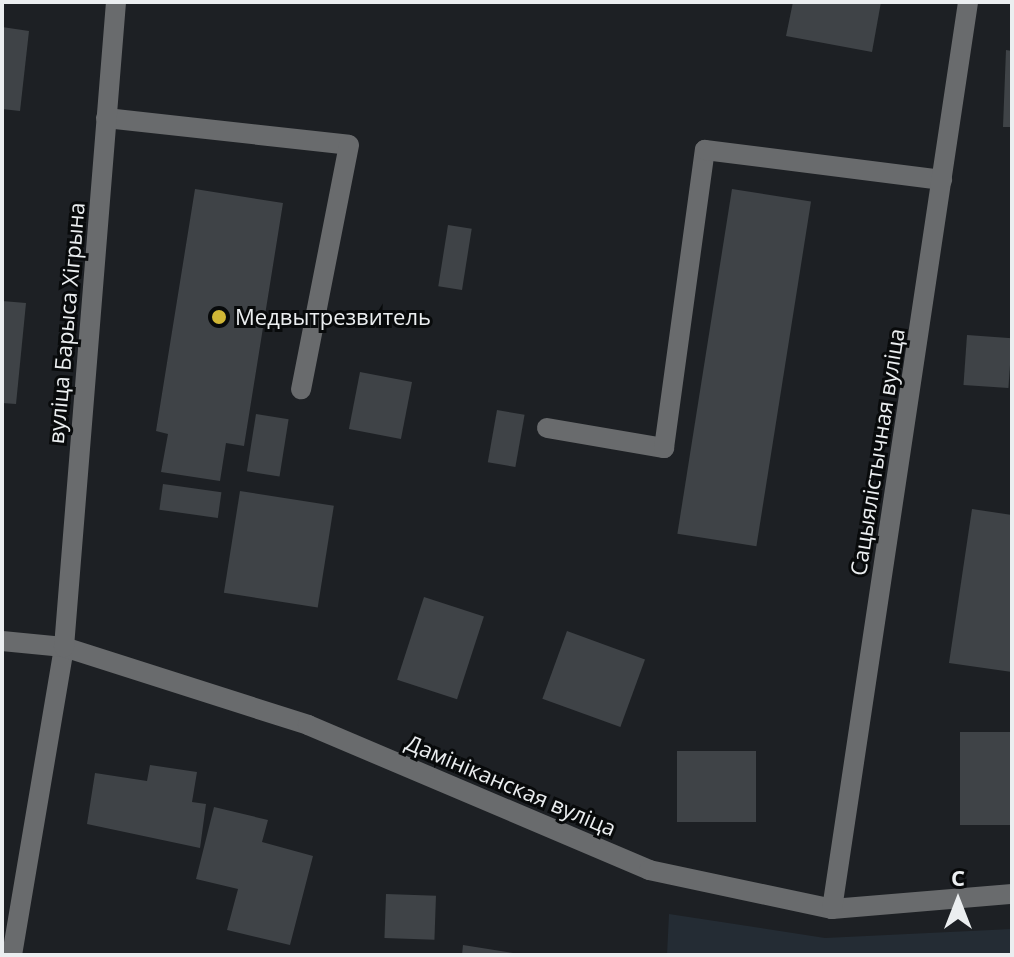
<!DOCTYPE html>
<meta charset="utf-8">
<style>
body{margin:0}
#map{position:relative;width:1014px;height:957px;overflow:hidden;background:#1d2024;font-family:"Open Sans",sans-serif}
div>[style]{position:absolute}
[style*='--x']{left:calc(var(--x)*1px);top:calc(var(--y)*1px);width:calc(var(--w)*1px);rotate:calc(var(--a)*1deg)}
.built>*{inset:0;background:#242c34}
.building>*{inset:0;background:#3f4347;transform-origin:0 0}
.service>*{height:20px;margin:-10px;padding:0 10px;transform-origin:10px;border-radius:10px;background:#696b6d}
.minor>*{height:20px;margin:-10px;padding:0 10px;transform-origin:10px;border-radius:10px;background:#696b6d}
.tertiary>*{height:20px;margin:-10px;padding:0 10px;transform-origin:10px;border-radius:10px;background:#696b6d}
.dots>*{width:22px;height:22px;translate:-50% -50%;box-sizing:border-box;border:4px solid #080a0b;border-radius:50%}
span{translate:-50% -50%;white-space:nowrap;text-align:center;line-height:1.15;-webkit-text-stroke:6px #080a0b;paint-order:stroke}
.poi-label{font-size:22px;color:#ebeef0}
.left{translate:0 -50%;text-align:left}
.street-label{font-size:22px;color:#ebeef0}
.frame{position:absolute;inset:0;border:4px solid #ebeef0;pointer-events:none}
.north{position:absolute;left:918px;top:861px;width:80px;height:80px;-webkit-text-stroke:6px #080a0b;paint-order:stroke;rotate:0deg;font-size:22px;font-weight:700;line-height:32px;text-align:center;color:#ebeef0}
.north::after{content:'';display:block;margin:auto;width:28px;height:36px;background:#ebeef0;clip-path:polygon(50% 0,100% 100%,50% 72%,0 100%)}
</style>
<div id="map">
<div class="built">
<i style="clip-path:polygon(669px 914px,825px 938px,1012px 929px,1012px 955px,667px 955px)"></i>
</div>
<div class="building">
<i style="clip-path:polygon(793px 2px,881px 2px,872px 52px,786px 36px)"></i>
<i style="clip-path:polygon(2px 27px,29px 31px,20px 111px,2px 109px)"></i>
<i style="clip-path:polygon(1006px 50px,1012px 51px,1012px 127px,1003px 127px)"></i>
<i style="clip-path:polygon(195px 189px,283px 203px,244px 446px,226px 443px,220px 481px,161px 472px,168px 434px,156px 431px)"></i>
<i style="left:732px;top:189px;width:80px;height:349px;rotate:9deg"></i>
<i style="left:448px;top:225px;width:24px;height:62px;rotate:9deg"></i>
<i style="clip-path:polygon(2px 301px,26px 303px,16px 404px,2px 403px)"></i>
<i style="left:967px;top:335px;width:45px;height:50px;rotate:4deg"></i>
<i style="left:360px;top:372px;width:53px;height:58px;rotate:11deg"></i>
<i style="left:497px;top:410px;width:28px;height:53px;rotate:10deg"></i>
<i style="left:256px;top:414px;width:33px;height:58px;rotate:9deg"></i>
<i style="left:163px;top:484px;width:59px;height:26px;rotate:8deg"></i>
<i style="left:240px;top:491px;width:95px;height:103px;rotate:9deg"></i>
<i style="clip-path:polygon(972px 509px,1012px 515px,1012px 672px,949px 663px)"></i>
<i style="left:424px;top:597px;width:63px;height:87px;rotate:18deg"></i>
<i style="left:567px;top:631px;width:83px;height:72px;rotate:20deg"></i>
<i style="left:1012px;top:732px;width:93px;height:52px;rotate:90deg"></i>
<i style="left:677px;top:751px;width:79px;height:71px"></i>
<i style="clip-path:polygon(150px 765px,197px 772px,192px 802px,206px 804px,200px 848px,87px 824px,95px 773px,147px 781px)"></i>
<i style="clip-path:polygon(214px 807px,268px 820px,262px 842px,313px 856px,290px 945px,227px 930px,238px 889px,196px 879px)"></i>
<i style="left:386px;top:894px;width:50px;height:44px;rotate:2deg"></i>
<i style="clip-path:polygon(463px 945px,513px 953px,513px 955px,462px 955px)"></i>
</div>
<div class="service">
<i style="--x:106;--y:118;--w:244;--a:6.3"></i>
<i style="--x:349;--y:145;--w:249;--a:101.1"></i>
<i style="--x:547;--y:428;--w:119;--a:9.7"></i>
<i style="--x:664;--y:448;--w:301;--a:-82.2"></i>
<i style="--x:705;--y:150;--w:239;--a:7.2"></i>
<i style="--x:12;--y:955;--w:312;--a:-80.4"></i>
</div>
<div class="minor">
<i style="--x:2;--y:641;--w:62;--a:5.5"></i>
<i style="--x:64;--y:647;--w:256;--a:17.7"></i>
<i style="--x:308;--y:725;--w:371;--a:23"></i>
<i style="--x:649;--y:870;--w:187;--a:12"></i>
<i style="--x:832;--y:909;--w:181;--a:-4.8"></i>
<i style="--x:832;--y:909;--w:917;--a:-81.47"></i>
</div>
<div class="tertiary">
<i style="--x:64;--y:647;--w:647;--a:-85.39"></i>
</div>
<div class="dots">
<i style="left:219px;top:317px;background:#d1b736"></i>
</div>
<div class="poi-label">
<span class="left" style="left:235px;top:317px">Медвытрезвитель</span>
</div>
<div class="street-label">
<span style="left:66px;top:323px;rotate:-85deg">вуліца Барыса Хігрына</span>
<span style="left:877px;top:452px;rotate:-81deg">Сацыялістычная вуліца</span>
<span style="left:511px;top:785px;rotate:23deg">Дамініканская вуліца</span>
</div>
<div class="frame"></div>
<div class="north">С</div>
</div>
